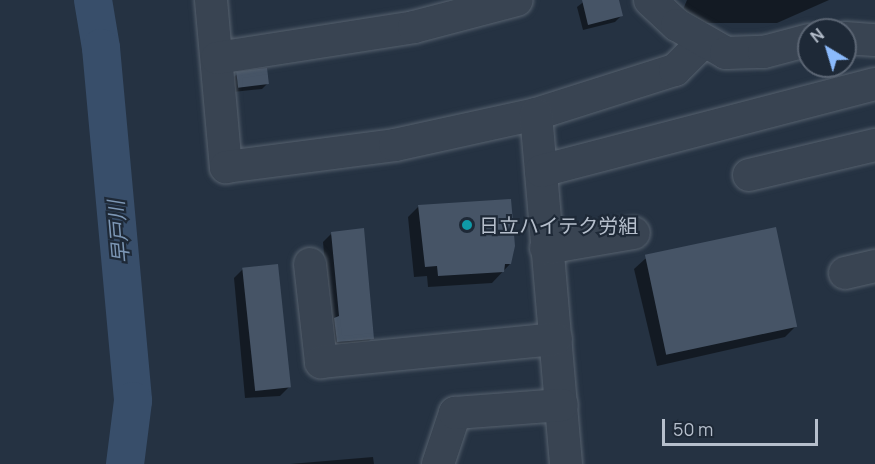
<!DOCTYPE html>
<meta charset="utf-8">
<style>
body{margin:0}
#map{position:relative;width:875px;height:464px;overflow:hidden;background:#253242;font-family:Manrope,"Noto Sans JP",sans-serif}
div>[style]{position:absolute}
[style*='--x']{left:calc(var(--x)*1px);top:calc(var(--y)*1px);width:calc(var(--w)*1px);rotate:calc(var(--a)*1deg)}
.shadow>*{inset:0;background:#0007}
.river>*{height:38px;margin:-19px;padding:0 19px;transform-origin:19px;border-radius:19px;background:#384e6a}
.building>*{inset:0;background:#465466;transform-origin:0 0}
.roads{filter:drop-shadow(0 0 2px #57626f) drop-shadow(0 0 2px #57626f)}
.minor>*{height:32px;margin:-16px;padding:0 16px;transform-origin:16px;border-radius:16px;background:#394452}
.dots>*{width:16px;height:16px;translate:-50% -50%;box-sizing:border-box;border:3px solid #1e2937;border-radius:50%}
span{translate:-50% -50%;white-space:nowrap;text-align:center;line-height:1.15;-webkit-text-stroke:4.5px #1e2937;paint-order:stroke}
.poi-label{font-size:20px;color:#b6bfcc}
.left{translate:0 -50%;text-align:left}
.water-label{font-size:21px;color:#7c96b4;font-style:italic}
.north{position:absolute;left:797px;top:18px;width:60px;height:60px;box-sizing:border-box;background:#1e2937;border:2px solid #5b6573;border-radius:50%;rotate:322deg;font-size:16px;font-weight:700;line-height:24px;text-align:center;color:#b6bfcc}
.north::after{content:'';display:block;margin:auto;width:21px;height:27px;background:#8bbafc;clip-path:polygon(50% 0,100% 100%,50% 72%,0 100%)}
.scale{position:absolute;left:662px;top:419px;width:156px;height:27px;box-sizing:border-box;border:3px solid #b6bfcc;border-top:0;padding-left:8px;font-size:18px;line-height:21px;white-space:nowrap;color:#b6bfcc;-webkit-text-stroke:4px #1e2937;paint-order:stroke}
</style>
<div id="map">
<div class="shadow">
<i style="clip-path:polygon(586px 0,617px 0,621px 16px,615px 22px,583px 30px,577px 7px)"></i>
<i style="clip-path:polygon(687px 0,829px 0,777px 23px,688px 23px,682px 12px)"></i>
<i style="clip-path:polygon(236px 75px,268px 83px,262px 89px,233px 92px,230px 81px)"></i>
<i style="clip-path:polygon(419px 206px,510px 264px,492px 283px,428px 287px,427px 276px,414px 277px,408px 217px)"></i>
<i style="clip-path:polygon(775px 228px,796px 326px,785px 337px,657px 366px,634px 269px,645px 259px)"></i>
<i style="clip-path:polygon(331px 234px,372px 338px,363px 347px,329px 350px,330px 324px,323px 242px)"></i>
<i style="clip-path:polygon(243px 269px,289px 387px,280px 396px,245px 398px,234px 278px)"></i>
<i style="clip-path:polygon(373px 457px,374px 464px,290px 464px)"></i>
</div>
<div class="river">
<i style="--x:93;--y:0;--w:49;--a:80.5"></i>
<i style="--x:101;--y:48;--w:354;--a:84.8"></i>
<i style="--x:133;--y:401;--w:64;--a:97.2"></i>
</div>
<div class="building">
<i style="clip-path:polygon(582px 0,619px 0,623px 16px,588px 25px)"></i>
<i style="left:267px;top:68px;width:16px;height:31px;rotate:83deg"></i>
<i style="clip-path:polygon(511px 199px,515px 246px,511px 264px,505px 264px,504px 272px,438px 276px,437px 266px,425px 267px,418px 205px)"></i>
<i style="left:776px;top:227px;width:102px;height:134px;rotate:78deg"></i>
<i style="clip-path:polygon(364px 228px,374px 339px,337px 342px,334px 318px,339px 316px,331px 232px)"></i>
<i style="left:278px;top:264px;width:124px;height:36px;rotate:84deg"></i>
</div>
<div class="roads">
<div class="minor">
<i style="--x:211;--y:0;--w:168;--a:84.9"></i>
<i style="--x:226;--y:167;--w:170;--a:-7.4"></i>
<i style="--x:395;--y:145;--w:144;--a:-12.4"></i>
<i style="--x:536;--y:114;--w:146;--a:-17.6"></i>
<i style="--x:675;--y:70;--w:40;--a:-45"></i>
<i style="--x:650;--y:0;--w:37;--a:43"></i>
<i style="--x:677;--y:25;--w:56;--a:29.7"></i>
<i style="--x:726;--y:53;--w:38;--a:-2"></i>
<i style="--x:764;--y:52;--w:47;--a:-14.9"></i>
<i style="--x:845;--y:38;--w:30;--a:4"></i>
<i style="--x:217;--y:58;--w:199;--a:-8.9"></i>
<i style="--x:414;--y:27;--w:106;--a:-14.7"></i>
<i style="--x:536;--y:114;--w:351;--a:85.1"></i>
<i style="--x:541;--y:171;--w:345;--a:-14.6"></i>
<i style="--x:749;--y:175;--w:130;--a:-13.4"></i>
<i style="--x:546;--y:248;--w:89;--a:-9.7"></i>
<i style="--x:310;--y:264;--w:99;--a:83.6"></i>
<i style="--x:321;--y:362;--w:236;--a:-5.6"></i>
<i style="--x:845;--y:273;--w:31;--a:-13"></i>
<i style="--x:438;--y:464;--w:54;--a:-71.6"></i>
<i style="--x:455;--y:413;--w:107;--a:-4.3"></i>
</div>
</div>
<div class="dots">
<i style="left:467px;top:225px;background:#0f9aa8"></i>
</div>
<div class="poi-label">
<span class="left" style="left:479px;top:225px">日立ハイテク労組</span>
</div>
<div class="water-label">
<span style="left:118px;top:232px;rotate:-95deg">早戸川</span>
</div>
<div class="north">N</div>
<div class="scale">50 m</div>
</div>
